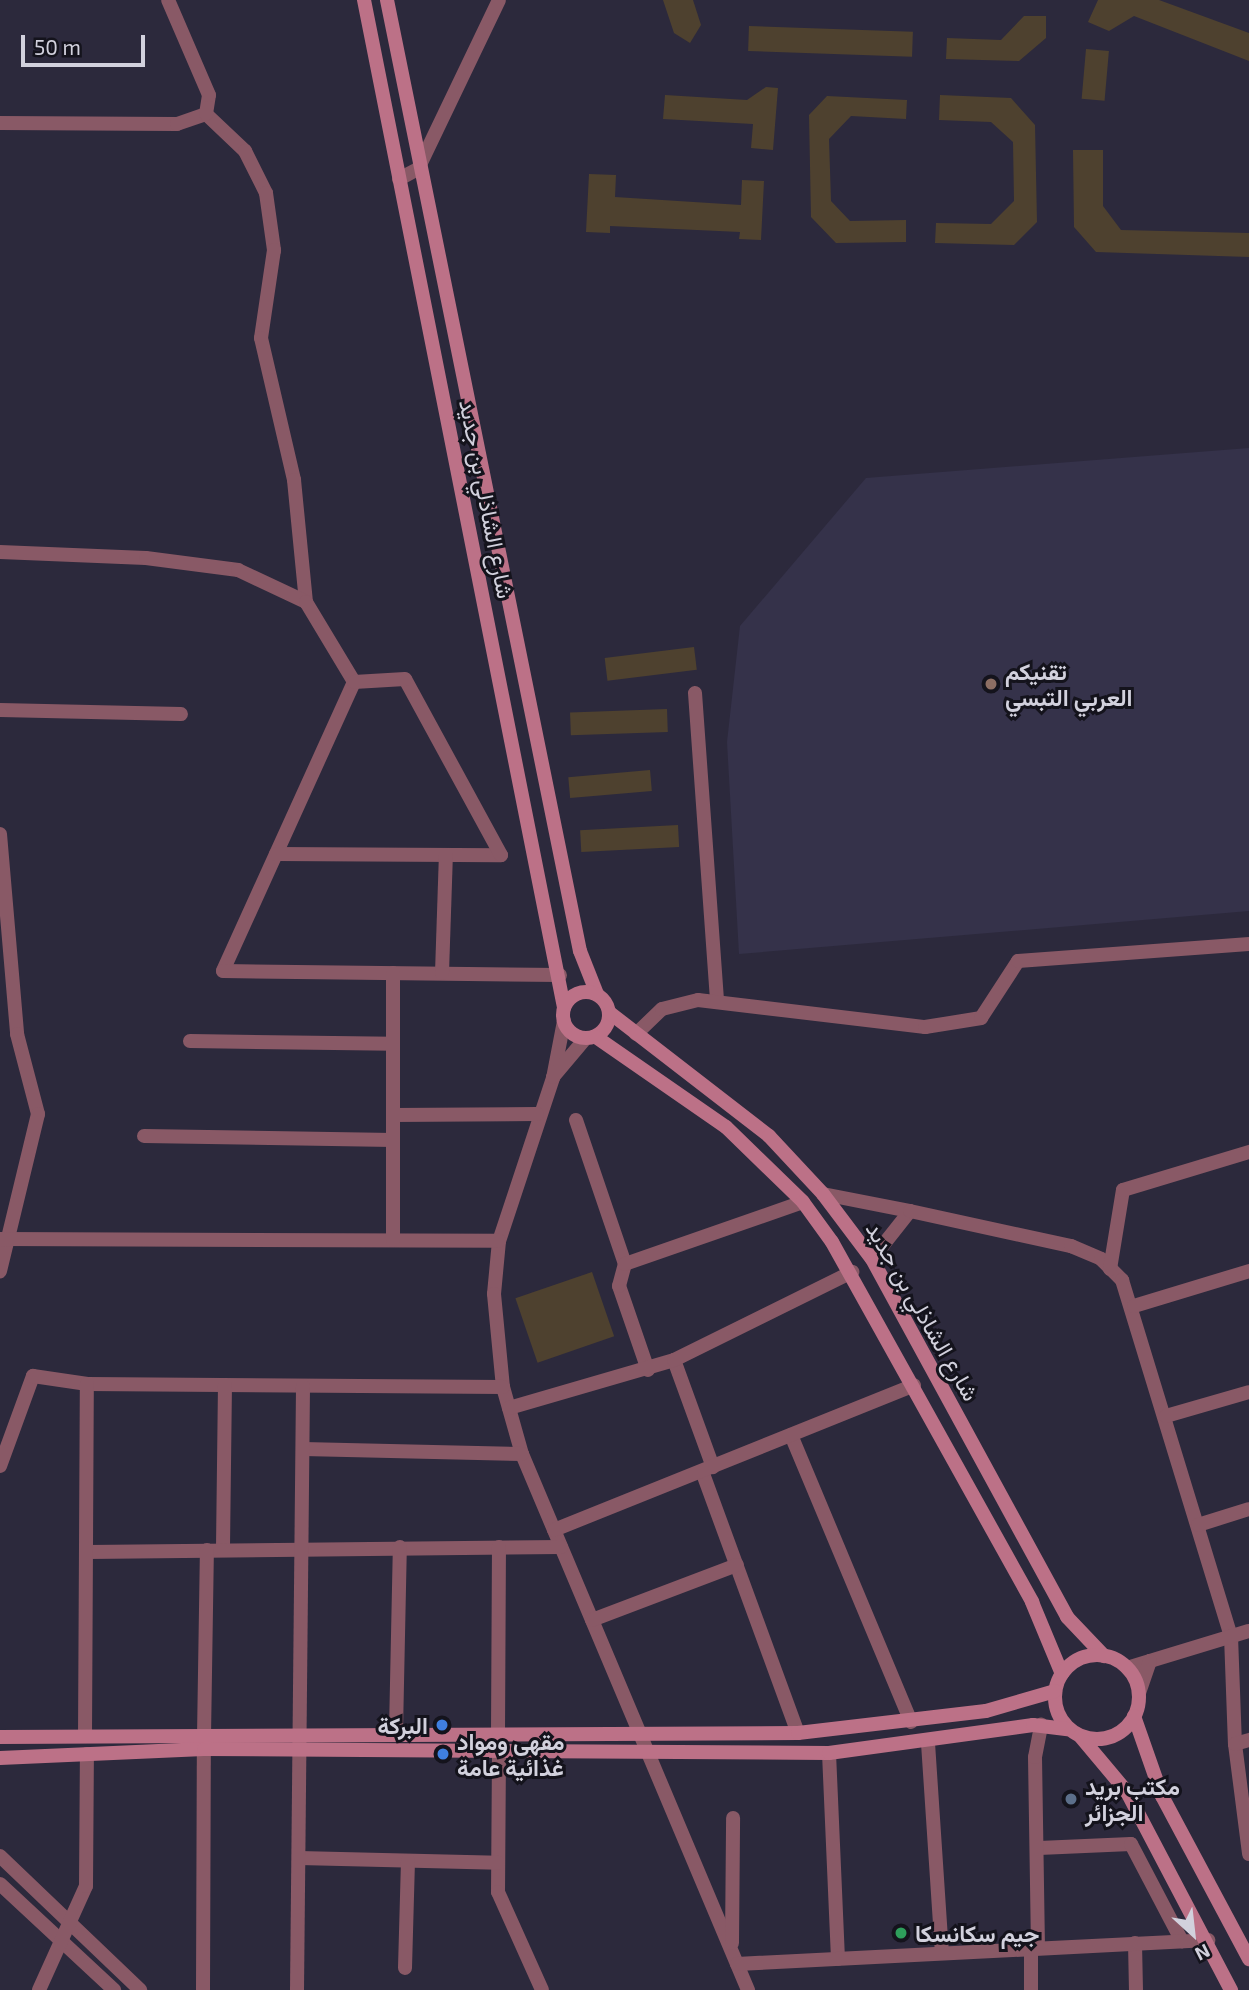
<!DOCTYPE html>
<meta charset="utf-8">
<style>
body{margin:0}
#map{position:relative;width:1249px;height:1990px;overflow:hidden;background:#2c293c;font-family:"Exo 2",Vazirmatn,sans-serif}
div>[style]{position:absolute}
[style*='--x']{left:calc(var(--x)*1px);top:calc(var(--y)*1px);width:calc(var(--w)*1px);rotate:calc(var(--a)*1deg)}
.built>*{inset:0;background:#35324a}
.building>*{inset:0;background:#4e412f;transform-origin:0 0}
.minor>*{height:14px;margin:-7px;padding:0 7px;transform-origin:7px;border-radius:7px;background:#895966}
.secondary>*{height:14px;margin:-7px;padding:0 7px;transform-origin:7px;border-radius:7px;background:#bc7187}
.secondary>.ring{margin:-7px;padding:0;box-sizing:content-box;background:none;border:14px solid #bc7187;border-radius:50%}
.dots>*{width:19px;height:19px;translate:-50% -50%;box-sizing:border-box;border:4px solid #14131c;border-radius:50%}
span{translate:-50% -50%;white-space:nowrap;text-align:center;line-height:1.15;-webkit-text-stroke:6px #14131c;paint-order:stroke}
.street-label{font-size:23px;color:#d2d1dd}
.poi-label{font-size:23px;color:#d2d1dd;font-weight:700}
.left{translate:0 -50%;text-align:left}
.right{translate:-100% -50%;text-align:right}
.north{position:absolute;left:1158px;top:1899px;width:70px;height:70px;-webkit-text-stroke:5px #14131c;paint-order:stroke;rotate:153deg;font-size:19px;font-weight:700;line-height:28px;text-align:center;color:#d2d1dd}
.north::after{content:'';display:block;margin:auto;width:24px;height:32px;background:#d2d1dd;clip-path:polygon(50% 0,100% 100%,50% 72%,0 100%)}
.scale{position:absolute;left:21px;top:35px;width:124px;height:32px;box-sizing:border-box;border:4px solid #d2d1dd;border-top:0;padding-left:9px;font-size:21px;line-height:24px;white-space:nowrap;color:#d2d1dd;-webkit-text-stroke:5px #14131c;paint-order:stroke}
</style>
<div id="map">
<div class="built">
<i style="clip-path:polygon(1249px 448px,1249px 911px,739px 954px,727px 742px,740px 626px,866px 478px)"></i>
</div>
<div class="building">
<i style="clip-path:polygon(663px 0,693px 0,701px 25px,690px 43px,674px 33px)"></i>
<i style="clip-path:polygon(1098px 0,1159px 0,1249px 33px,1249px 61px,1134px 16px,1109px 31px,1088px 22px)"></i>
<i style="clip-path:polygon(1024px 16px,1046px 16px,1046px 38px,1019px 61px,946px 59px,947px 38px,1001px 40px)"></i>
<i style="left:749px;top:26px;width:164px;height:25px;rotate:2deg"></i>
<i style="left:1086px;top:49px;width:23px;height:50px;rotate:5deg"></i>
<i style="clip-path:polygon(766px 87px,778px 88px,773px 150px,751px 148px,753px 124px,663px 119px,665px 95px,747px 100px)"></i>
<i style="clip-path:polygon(940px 95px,1011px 98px,1035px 125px,1037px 222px,1014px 245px,935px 243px,936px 223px,991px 224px,1014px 201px,1013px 142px,991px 122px,939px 120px)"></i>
<i style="clip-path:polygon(827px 96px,907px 100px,906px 119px,851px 116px,829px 139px,831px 201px,850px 221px,906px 220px,906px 242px,836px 243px,811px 217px,809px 115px)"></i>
<i style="clip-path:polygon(1073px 150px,1103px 150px,1103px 206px,1121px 230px,1249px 233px,1249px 257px,1096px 252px,1074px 227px)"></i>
<i style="clip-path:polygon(589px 174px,616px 175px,615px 197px,741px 205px,742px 180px,764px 181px,761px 240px,739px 239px,740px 232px,610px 226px,610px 233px,586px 232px)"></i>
<i style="left:694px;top:647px;width:23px;height:90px;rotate:83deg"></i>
<i style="left:667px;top:709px;width:23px;height:97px;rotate:88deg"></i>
<i style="left:650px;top:770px;width:21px;height:82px;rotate:85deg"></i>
<i style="left:678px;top:825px;width:22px;height:98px;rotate:87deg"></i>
<i style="left:592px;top:1272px;width:68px;height:81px;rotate:71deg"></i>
</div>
<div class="minor">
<i style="--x:206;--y:114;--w:54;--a:43.5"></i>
<i style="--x:245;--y:151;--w:47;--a:63.4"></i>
<i style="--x:266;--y:193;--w:58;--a:82"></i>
<i style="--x:274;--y:250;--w:89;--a:98.4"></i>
<i style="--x:261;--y:338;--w:146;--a:76.9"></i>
<i style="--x:294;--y:480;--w:123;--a:84.4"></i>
<i style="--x:0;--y:123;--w:177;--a:0.3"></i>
<i style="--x:177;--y:124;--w:31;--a:-19"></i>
<i style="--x:206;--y:114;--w:19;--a:-81"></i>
<i style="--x:209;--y:95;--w:103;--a:-113.3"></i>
<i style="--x:399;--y:179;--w:21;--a:-28"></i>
<i style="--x:418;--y:169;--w:187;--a:-64.4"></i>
<i style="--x:0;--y:552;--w:146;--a:2.4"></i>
<i style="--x:146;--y:558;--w:93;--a:7.4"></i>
<i style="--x:238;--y:570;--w:75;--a:25.2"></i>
<i style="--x:306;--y:602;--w:93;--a:59"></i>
<i style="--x:354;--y:682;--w:317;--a:114.4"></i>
<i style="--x:223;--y:971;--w:337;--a:0.7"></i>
<i style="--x:695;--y:693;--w:308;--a:85.9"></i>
<i style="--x:0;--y:710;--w:181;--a:1.3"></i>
<i style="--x:0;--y:834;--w:201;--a:85.1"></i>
<i style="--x:17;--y:1034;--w:83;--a:75.3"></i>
<i style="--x:38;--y:1114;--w:162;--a:103.6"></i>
<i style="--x:276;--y:854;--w:225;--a:0.3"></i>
<i style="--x:501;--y:855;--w:200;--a:-118.6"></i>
<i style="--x:405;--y:679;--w:51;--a:176.6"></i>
<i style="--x:442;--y:973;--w:118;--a:-88.1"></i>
<i style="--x:564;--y:1021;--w:58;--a:100.9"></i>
<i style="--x:553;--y:1078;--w:172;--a:108.3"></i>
<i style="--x:499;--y:1241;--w:53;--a:95.4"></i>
<i style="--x:494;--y:1294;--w:93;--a:84.5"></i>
<i style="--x:503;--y:1387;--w:70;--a:74.2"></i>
<i style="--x:522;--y:1454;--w:582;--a:67.14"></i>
<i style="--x:636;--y:1034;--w:36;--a:-44"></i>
<i style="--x:662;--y:1009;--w:37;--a:-14"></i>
<i style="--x:698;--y:1000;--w:229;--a:6.8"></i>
<i style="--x:925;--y:1027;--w:57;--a:-9.1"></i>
<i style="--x:981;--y:1018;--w:68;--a:-57"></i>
<i style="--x:1018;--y:961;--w:232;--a:-4.2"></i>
<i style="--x:190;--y:1041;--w:203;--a:0.8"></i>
<i style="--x:553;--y:1077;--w:50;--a:-49.9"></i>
<i style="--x:393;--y:1115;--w:144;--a:-0.4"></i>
<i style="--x:576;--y:1120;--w:152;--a:71.2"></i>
<i style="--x:144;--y:1136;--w:249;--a:0.9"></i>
<i style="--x:823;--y:1194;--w:89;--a:11.1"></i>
<i style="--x:910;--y:1211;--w:61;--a:128.4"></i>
<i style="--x:910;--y:1211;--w:165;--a:12.3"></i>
<i style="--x:1071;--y:1246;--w:33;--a:23"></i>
<i style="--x:1101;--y:1259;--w:30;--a:45"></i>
<i style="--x:1122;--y:1280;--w:372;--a:73"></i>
<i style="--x:1231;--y:1636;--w:108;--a:87.9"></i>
<i style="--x:1235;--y:1744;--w:111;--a:82.7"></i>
<i style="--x:0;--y:1239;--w:499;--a:0.2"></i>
<i style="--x:393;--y:1240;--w:267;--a:-90"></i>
<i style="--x:1110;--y:1269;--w:80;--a:-80.7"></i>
<i style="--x:1123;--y:1190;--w:132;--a:-16.8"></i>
<i style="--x:1134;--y:1306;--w:120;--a:-16.9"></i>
<i style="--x:674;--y:1360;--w:114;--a:70"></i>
<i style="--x:648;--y:1370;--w:89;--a:-109"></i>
<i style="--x:619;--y:1286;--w:23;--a:-75"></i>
<i style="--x:625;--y:1264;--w:188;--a:-19.2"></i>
<i style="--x:509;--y:1408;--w:172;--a:-16.2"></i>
<i style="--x:674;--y:1360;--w:199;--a:-26.3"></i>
<i style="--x:1166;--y:1416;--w:86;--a:-16.1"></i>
<i style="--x:791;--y:1435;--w:311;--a:67.3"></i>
<i style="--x:303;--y:1449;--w:219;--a:1.3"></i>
<i style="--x:0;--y:1466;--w:96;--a:-69.9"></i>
<i style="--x:33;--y:1376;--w:55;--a:8.4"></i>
<i style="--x:87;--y:1384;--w:416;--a:0.4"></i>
<i style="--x:702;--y:1471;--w:279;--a:69.9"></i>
<i style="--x:1198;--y:1525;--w:53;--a:-17.4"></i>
<i style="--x:554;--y:1530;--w:388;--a:-21.9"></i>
<i style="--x:223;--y:1547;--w:162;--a:-89.3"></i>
<i style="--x:88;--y:1552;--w:473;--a:-0.6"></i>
<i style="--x:592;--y:1620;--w:155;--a:-20.8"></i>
<i style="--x:1150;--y:1661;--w:103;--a:-16.9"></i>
<i style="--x:1127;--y:1668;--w:24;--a:-17"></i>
<i style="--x:1150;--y:1661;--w:34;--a:109"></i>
<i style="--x:396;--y:1731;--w:184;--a:-88.8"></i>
<i style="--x:498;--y:1733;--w:186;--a:-89.7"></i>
<i style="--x:85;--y:1736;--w:352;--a:-89.7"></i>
<i style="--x:204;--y:1736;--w:186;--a:-89.1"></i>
<i style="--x:928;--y:1743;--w:210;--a:86.2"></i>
<i style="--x:1235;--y:1744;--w:15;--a:-16"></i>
<i style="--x:499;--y:1751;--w:141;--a:90.4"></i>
<i style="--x:498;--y:1892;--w:107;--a:65.8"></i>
<i style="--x:829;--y:1753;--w:206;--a:87.5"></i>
<i style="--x:1039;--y:1848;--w:92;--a:-2.5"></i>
<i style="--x:1131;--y:1844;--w:110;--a:62.3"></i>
<i style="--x:0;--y:1856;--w:194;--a:43.7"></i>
<i style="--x:299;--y:1858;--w:199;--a:1.4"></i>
<i style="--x:0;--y:1884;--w:156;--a:42.9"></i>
<i style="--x:732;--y:1943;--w:125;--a:-89.5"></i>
<i style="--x:1135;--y:1943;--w:47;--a:88.8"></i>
<i style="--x:1038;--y:1948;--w:191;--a:-90.9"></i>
<i style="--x:1035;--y:1757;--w:33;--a:-79"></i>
<i style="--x:737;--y:1964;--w:472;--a:-2.9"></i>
<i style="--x:405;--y:1968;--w:107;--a:-88.4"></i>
<i style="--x:39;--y:1990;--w:114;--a:-65.7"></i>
<i style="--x:86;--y:1886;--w:132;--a:-89.6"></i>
<i style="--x:203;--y:1990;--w:241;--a:-89.8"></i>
<i style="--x:297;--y:1990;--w:604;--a:-89.43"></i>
<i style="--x:1031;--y:1990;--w:42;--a:-90"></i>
</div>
<div class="secondary">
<i style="--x:364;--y:0;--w:1027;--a:78.77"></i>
<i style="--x:387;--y:0;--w:970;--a:78.53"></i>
<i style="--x:580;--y:951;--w:46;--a:68.4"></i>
<i class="ring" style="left:563px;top:992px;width:32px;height:32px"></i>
<i style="--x:610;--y:1013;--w:201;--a:37.7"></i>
<i style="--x:769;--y:1136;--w:79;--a:47"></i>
<i style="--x:823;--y:1194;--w:81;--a:53"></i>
<i style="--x:872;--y:1259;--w:408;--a:61.4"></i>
<i style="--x:1067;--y:1617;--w:54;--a:46.5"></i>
<i style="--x:596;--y:1037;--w:158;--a:34.7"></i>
<i style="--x:726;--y:1127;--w:107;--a:44.2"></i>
<i style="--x:803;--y:1202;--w:49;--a:54.1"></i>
<i style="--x:832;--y:1242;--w:412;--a:60.9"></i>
<i style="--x:1032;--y:1602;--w:78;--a:67.4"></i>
<i class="ring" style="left:1055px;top:1655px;width:70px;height:70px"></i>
<i style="--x:1134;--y:1716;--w:85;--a:70.7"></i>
<i style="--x:1162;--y:1796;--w:185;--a:61.9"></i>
<i style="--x:1080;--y:1736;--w:73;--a:50"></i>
<i style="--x:1127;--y:1792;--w:224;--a:62.3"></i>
<i style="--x:0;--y:1737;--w:798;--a:-0.29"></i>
<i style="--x:798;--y:1733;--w:189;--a:-6.7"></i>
<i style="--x:986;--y:1711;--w:72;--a:-16.2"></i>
<i style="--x:0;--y:1758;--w:204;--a:-2.5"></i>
<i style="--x:204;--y:1749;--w:625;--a:0.37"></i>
<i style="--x:829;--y:1753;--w:206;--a:-7.8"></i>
<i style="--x:1033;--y:1725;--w:35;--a:7"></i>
</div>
<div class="dots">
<i style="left:991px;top:684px;background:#8d6e63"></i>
<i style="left:442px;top:1725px;background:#3f7fe0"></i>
<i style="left:443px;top:1754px;background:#3f7fe0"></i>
<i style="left:1071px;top:1799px;background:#5c6f8a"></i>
<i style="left:901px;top:1933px;background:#2e9e5b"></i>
</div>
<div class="street-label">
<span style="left:487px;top:499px;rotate:79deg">شارع الشاذلي بن جديد</span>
<span style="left:923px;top:1311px;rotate:60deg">شارع الشاذلي بن جديد</span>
</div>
<div class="poi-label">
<span class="left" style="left:1005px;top:684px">تقنيكم<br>العربي التبسي</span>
<span class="right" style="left:428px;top:1725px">البركة</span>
<span class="left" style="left:457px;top:1754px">مقهى ومواد<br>غذائية عامة</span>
<span class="left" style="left:1085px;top:1799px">مكتب بريد<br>الجزائر</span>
<span class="left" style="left:915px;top:1933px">جيم سكانسكا</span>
</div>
<div class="north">N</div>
<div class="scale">50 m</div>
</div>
